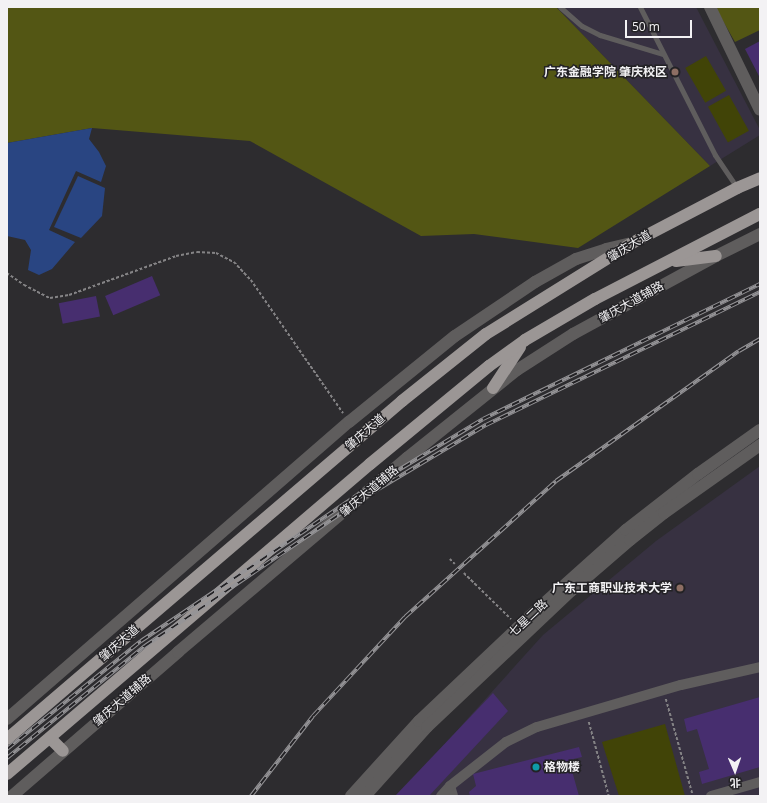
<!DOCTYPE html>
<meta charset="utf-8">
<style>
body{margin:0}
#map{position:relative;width:767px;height:803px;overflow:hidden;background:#2d2c2f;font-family:"Open Sans","Noto Sans SC",sans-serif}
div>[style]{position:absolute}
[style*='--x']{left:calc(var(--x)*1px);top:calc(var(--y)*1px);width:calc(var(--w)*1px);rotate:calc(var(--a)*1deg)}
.education>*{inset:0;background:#373141}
.green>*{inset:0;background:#414407;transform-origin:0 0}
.forest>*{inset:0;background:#535614}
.water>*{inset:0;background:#294582}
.building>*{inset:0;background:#472e6f;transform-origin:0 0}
.path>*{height:1.5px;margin-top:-0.75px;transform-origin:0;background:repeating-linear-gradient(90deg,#848385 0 3px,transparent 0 5px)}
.service>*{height:5px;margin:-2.5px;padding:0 2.5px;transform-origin:2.5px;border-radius:2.5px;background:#5f5d5d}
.minor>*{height:10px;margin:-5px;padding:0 5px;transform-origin:5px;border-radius:5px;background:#5f5d5d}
.tertiary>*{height:12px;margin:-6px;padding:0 6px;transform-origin:6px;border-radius:6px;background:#5f5d5d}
.trunk>*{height:12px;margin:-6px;padding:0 6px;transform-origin:6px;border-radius:6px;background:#9b9695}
.rail>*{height:4px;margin-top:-2px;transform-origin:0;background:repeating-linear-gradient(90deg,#232225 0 8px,#959497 0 16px);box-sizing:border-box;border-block:1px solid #959497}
.dots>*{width:11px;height:11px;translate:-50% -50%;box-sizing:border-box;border:2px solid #232225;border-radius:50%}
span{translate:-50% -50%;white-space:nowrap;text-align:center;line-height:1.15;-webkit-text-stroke:3px #232225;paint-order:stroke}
.poi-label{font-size:12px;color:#f3f2f4;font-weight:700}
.right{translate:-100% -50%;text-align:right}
.left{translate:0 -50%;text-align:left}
.street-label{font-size:12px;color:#f3f2f4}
.frame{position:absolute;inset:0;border:8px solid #f3f2f4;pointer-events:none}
.north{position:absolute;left:715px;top:751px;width:40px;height:40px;-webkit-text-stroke:3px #232225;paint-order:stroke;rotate:178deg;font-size:11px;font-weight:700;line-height:16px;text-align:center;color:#f3f2f4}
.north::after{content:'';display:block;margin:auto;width:14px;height:18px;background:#f3f2f4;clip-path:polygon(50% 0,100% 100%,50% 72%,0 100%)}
.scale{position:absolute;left:625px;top:20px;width:67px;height:18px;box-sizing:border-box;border:2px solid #f3f2f4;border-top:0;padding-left:5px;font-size:12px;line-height:14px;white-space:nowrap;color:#f3f2f4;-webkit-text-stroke:3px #232225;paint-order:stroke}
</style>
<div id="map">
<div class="education">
<i style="clip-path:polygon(556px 7px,696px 7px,760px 130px,760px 135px,710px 166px)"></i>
<i style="clip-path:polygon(760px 466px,760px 796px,398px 796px,543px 635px,656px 541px)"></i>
</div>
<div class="green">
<i style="left:706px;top:56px;width:40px;height:24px;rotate:60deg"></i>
<i style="left:729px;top:95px;width:41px;height:24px;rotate:61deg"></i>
<i style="clip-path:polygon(665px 724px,685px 796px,619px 796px,602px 742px)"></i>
</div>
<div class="forest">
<i style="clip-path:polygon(7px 7px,556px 7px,710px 166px,578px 248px,474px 234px,421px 236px,250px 141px,92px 128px,7px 143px)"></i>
<i style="clip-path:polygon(715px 7px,760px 7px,760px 30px,735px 42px)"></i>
</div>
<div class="water">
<i style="clip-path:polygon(92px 128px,89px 139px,99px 152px,106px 166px,101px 182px,76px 171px,49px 230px,75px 242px,52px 269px,39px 275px,28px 270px,31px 250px,25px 240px,7px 236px,7px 143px)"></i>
<i style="clip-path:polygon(78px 176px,105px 188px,102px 216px,81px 238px,54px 227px)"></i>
</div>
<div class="building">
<i style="clip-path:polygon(760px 41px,760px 78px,745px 49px)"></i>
<i style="left:152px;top:276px;width:21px;height:51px;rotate:67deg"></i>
<i style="left:96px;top:296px;width:21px;height:38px;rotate:79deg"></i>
<i style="clip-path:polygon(493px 693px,508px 711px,429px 796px,395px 796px)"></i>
<i style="clip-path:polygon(760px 697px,760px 767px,702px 784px,699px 772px,709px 769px,697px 729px,687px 732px,684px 719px)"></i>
<i style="clip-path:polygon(579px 747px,582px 757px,569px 760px,579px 796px,470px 796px,469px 792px,476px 786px,473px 774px)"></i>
</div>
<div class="path">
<i style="--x:7;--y:273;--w:21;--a:35"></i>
<i style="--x:24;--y:285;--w:29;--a:27"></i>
<i style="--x:50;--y:298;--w:19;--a:-9"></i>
<i style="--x:69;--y:295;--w:114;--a:-20"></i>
<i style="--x:176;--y:256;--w:21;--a:-11"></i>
<i style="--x:197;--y:252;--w:19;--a:3"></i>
<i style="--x:216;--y:253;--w:20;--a:27"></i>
<i style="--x:234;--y:262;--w:25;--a:47"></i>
<i style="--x:251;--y:280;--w:162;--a:55.3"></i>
<i style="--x:450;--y:559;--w:7;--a:45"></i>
<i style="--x:464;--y:573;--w:66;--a:44.4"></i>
<i style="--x:666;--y:699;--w:101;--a:74.4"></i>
<i style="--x:589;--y:722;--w:77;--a:74.9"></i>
</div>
<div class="service">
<i style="--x:560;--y:7;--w:29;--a:41"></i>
<i style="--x:582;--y:26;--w:20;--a:27"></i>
<i style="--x:600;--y:35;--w:66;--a:16.8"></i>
<i style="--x:640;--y:7;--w:166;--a:63.1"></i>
<i style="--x:715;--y:155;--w:40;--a:56"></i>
</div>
<div class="minor">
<i style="--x:450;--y:786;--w:10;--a:73"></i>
<i style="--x:441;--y:796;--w:13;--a:-48"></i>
<i style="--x:450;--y:786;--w:71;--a:-38.2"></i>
<i style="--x:506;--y:742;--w:34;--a:-26"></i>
<i style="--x:537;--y:727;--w:150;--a:-16.3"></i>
<i style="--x:681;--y:685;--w:81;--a:-12.8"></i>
<i style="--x:711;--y:796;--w:51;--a:-15.9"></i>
</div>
<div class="tertiary">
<i style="--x:710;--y:7;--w:114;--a:64.1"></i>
<i style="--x:7;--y:719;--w:453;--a:-41"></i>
<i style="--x:349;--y:422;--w:136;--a:-39.1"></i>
<i style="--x:455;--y:336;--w:97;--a:-34"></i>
<i style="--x:535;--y:282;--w:47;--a:-29.3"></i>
<i style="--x:576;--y:259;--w:32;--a:-18"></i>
<i style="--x:606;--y:249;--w:26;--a:-13"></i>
<i style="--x:12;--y:796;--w:220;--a:-40.9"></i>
<i style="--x:178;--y:652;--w:300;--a:-40.3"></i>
<i style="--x:407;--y:458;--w:141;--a:-38.7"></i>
<i style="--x:517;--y:370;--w:67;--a:-32.7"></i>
<i style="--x:573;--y:334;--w:163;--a:-28.6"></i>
<i style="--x:716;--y:256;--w:49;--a:-26.6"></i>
<i style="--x:351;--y:796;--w:101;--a:-47.8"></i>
<i style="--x:419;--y:721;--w:153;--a:-43.4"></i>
<i style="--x:530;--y:616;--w:129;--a:-41.9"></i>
<i style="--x:626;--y:530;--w:91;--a:-37.9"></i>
<i style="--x:698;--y:474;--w:76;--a:-35.4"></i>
<i style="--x:365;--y:796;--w:93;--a:-48.1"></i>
<i style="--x:427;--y:727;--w:198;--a:-43.4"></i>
<i style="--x:571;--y:591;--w:78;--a:-40.8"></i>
<i style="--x:630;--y:540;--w:43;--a:-38.5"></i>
<i style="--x:664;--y:513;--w:118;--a:-35.3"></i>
</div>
<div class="trunk">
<i style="--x:676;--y:261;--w:40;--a:-7.1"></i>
<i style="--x:493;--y:388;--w:49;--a:-56.6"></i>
<i style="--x:50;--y:738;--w:18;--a:45"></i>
<i style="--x:7;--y:739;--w:520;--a:-40.55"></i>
<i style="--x:402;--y:401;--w:107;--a:-38.6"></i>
<i style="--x:486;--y:334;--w:172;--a:-31.9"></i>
<i style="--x:632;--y:243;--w:119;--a:-27.6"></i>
<i style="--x:737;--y:188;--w:25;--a:-23"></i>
<i style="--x:7;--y:774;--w:477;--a:-40.5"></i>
<i style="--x:370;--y:464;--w:154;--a:-39.5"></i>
<i style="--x:489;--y:366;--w:44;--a:-35.8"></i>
<i style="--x:525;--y:340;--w:81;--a:-30.4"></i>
<i style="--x:595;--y:299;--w:186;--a:-27.3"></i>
</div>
<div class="rail">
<i style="--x:7;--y:749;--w:172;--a:-38.9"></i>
<i style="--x:141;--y:641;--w:267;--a:-34"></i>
<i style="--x:362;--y:492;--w:141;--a:-31.1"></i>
<i style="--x:483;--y:419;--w:308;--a:-26"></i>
<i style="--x:7;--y:758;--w:178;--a:-39.1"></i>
<i style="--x:145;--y:646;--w:266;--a:-34.1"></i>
<i style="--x:365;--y:497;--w:141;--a:-30.8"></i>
<i style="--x:486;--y:425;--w:305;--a:-25.9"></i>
<i style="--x:251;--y:796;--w:101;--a:-52.2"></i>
<i style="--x:313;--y:716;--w:135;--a:-47.1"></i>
<i style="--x:405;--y:617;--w:203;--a:-42"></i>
<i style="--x:556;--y:481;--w:224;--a:-35.4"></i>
<i style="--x:739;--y:351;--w:24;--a:-30"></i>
</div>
<div class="dots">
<i style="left:675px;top:72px;background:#8d6e63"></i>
<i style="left:680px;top:588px;background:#8d6e63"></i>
<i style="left:536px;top:767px;background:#0f9aa8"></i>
</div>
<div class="poi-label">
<span class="right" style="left:667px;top:72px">广东金融学院 肇庆校区</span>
<span class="right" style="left:672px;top:588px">广东工商职业技术大学</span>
<span class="left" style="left:544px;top:767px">格物楼</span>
</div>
<div class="street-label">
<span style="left:629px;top:246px;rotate:-31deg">肇庆大道</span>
<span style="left:631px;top:302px;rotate:-29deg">肇庆大道辅路</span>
<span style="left:365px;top:432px;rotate:-41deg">肇庆大道</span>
<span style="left:369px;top:491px;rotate:-40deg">肇庆大道辅路</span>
<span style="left:528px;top:618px;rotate:-43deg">七星二路</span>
<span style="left:119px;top:643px;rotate:-41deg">肇庆大道</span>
<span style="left:122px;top:700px;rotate:-41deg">肇庆大道辅路</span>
</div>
<div class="frame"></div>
<div class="north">北</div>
<div class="scale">50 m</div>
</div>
